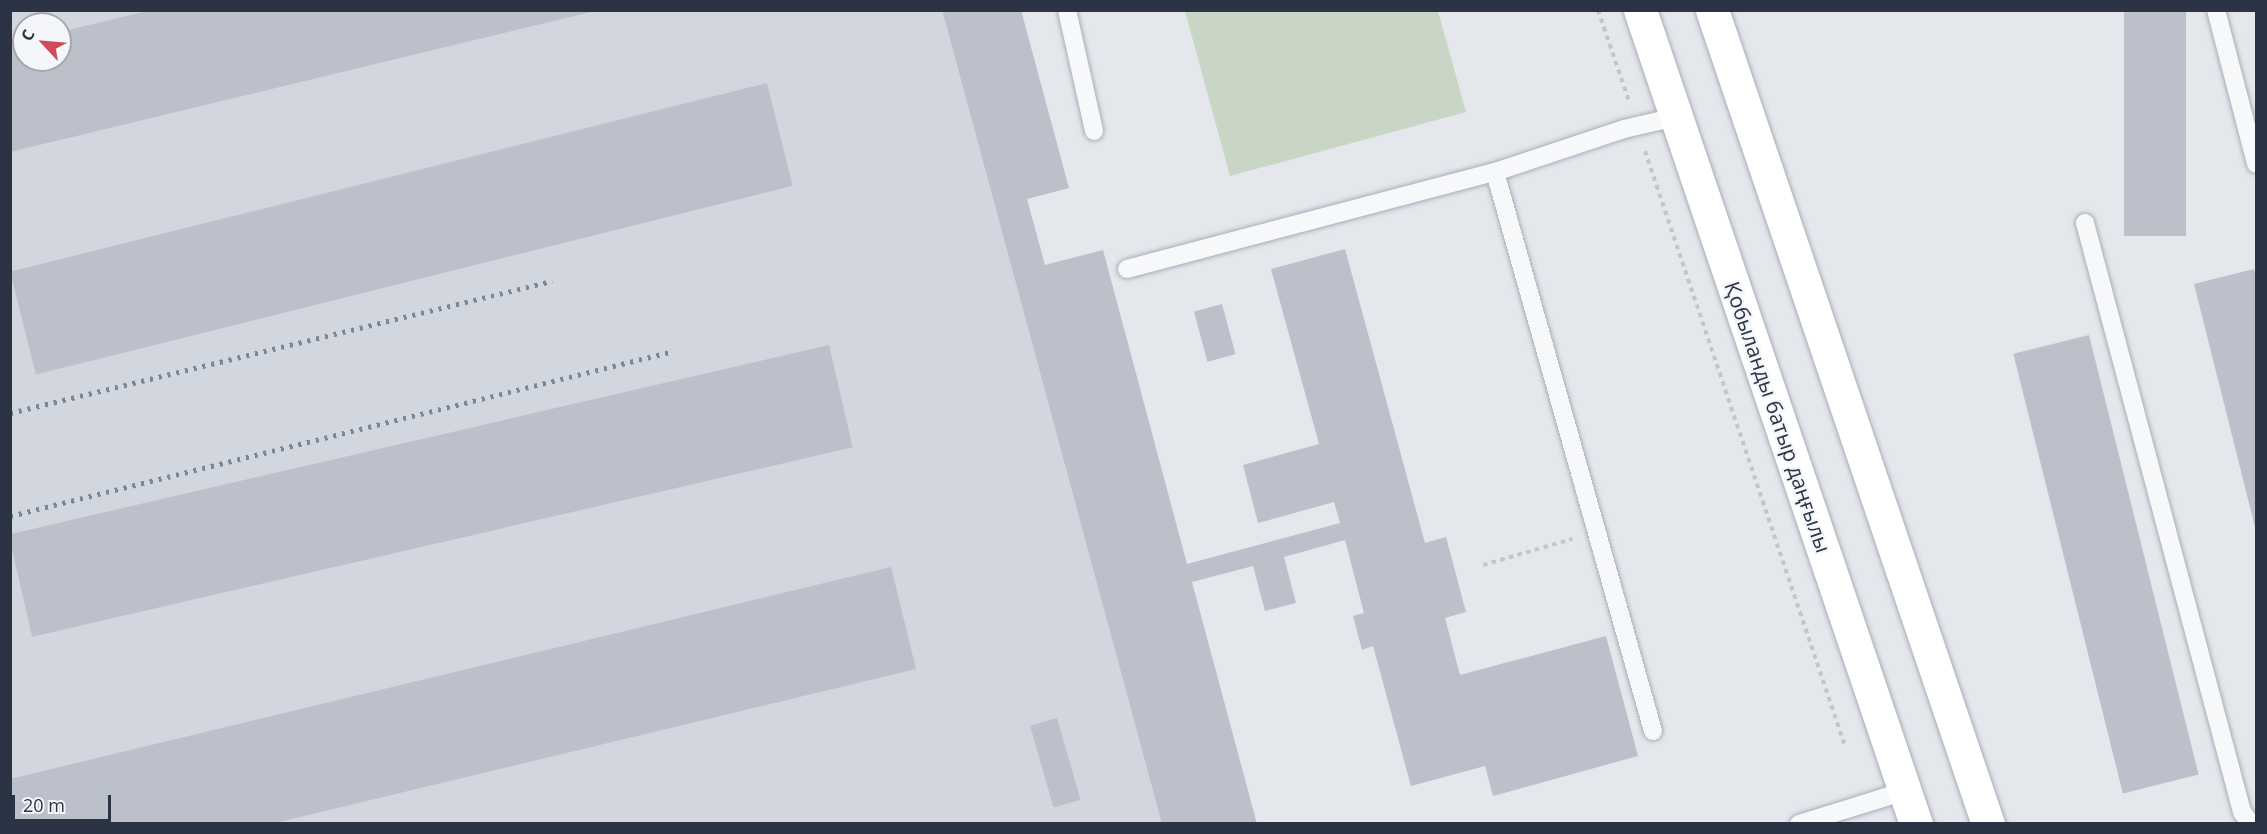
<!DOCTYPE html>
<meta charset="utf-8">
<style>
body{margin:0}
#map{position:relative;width:2267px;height:834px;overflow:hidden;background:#e4e7ec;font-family:"Open Sans",sans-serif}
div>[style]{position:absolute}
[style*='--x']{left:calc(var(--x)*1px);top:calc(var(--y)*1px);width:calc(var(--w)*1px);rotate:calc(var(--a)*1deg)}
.built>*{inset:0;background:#d2d6de}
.green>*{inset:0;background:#c9d6c5}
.building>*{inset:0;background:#bbc0ca;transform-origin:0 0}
.path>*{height:4px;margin-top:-2px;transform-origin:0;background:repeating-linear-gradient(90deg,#c2c5cb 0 4.5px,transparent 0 9px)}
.roads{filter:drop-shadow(0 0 2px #a9aeb7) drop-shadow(0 0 2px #a9aeb7)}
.lane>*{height:18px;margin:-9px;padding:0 9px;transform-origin:9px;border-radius:9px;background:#f7f8fa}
.secondary>*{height:33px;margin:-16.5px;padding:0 16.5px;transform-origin:16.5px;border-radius:16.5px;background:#fff}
.rail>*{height:4.5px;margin-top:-2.25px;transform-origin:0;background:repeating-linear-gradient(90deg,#7d8696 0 3px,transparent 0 9px)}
span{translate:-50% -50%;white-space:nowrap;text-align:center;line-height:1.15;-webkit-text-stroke:4.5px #f4f6f9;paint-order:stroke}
.street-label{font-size:21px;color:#2b3445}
.frame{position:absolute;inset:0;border:12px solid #2b3445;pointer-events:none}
.north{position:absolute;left:12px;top:12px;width:60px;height:60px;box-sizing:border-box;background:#f4f6f9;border:2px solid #a4a8b1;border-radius:50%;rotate:296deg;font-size:16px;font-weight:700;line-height:24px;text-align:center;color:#2b3445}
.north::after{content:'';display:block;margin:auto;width:21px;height:27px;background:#d1495b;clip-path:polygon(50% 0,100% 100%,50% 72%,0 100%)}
.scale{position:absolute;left:12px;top:795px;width:99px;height:27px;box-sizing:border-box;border:3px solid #2b3445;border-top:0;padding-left:8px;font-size:18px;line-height:21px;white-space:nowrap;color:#2b3445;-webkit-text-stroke:4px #f4f6f9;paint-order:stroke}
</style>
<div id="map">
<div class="built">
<i style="clip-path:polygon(evenodd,10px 11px,942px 11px,1162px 823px,11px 823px,10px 11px,24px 24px,60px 24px,60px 60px,24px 60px,24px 24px)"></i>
</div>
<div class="green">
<i style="clip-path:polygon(1185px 11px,1438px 11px,1466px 112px,1230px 176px)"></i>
</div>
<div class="building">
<i style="clip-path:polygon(151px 10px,595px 10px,595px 11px,10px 152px,10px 44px,24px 41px,24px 60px,60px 60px,60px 32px)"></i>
<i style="clip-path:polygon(942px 10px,1021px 10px,1069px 188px,1027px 199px,1045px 265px,1103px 250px,1187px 564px,1340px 523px,1334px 502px,1258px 523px,1243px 465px,1319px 444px,1271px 269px,1345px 249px,1425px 543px,1446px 537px,1466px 612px,1445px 618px,1460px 675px,1606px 636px,1638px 756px,1493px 796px,1485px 766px,1411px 786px,1373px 646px,1362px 650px,1353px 616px,1364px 613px,1345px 540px,1284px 557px,1296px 603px,1265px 611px,1253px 566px,1192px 582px,1257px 824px,1162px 824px)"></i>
<i style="left:2124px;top:10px;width:62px;height:226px"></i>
<i style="left:767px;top:83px;width:106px;height:780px;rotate:76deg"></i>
<i style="clip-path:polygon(2254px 269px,2256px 278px,2256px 531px,2194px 284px)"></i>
<i style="left:1222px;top:304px;width:52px;height:29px;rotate:75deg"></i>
<i style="left:2089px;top:335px;width:453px;height:78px;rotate:76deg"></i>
<i style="left:829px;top:345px;width:105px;height:842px;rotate:77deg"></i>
<i style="clip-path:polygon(891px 567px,916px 669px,271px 824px,10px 824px,10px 779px)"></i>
<i style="left:1057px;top:718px;width:85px;height:28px;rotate:74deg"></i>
</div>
<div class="path">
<i style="--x:1598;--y:10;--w:96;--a:71.2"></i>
<i style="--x:1645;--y:151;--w:625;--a:71.42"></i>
<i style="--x:1483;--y:565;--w:93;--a:-16.3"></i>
</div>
<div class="roads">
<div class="lane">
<i style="--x:1067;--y:10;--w:124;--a:77.4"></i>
<i style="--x:2216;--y:10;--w:159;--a:75.4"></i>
<i style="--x:1495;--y:172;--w:581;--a:74.22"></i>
<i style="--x:2085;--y:223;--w:610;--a:75.07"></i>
<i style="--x:2242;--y:812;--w:15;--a:53"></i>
<i style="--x:1127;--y:269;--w:381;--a:-14.8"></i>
<i style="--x:1495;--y:172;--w:136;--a:-18.4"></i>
<i style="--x:1624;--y:129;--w:53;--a:-13"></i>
<i style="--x:1799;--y:824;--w:111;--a:-17.3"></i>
</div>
<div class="secondary">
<i style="--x:1640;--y:10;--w:860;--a:71.27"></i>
<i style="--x:1712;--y:10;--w:860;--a:71.27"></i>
</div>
</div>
<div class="rail">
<i style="--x:10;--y:413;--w:558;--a:-13.69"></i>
<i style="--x:10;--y:516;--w:684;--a:-13.96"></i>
</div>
<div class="street-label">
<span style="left:1778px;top:417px;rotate:71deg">Қобыланды батыр даңғылы</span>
</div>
<div class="frame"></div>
<div class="north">С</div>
<div class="scale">20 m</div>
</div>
